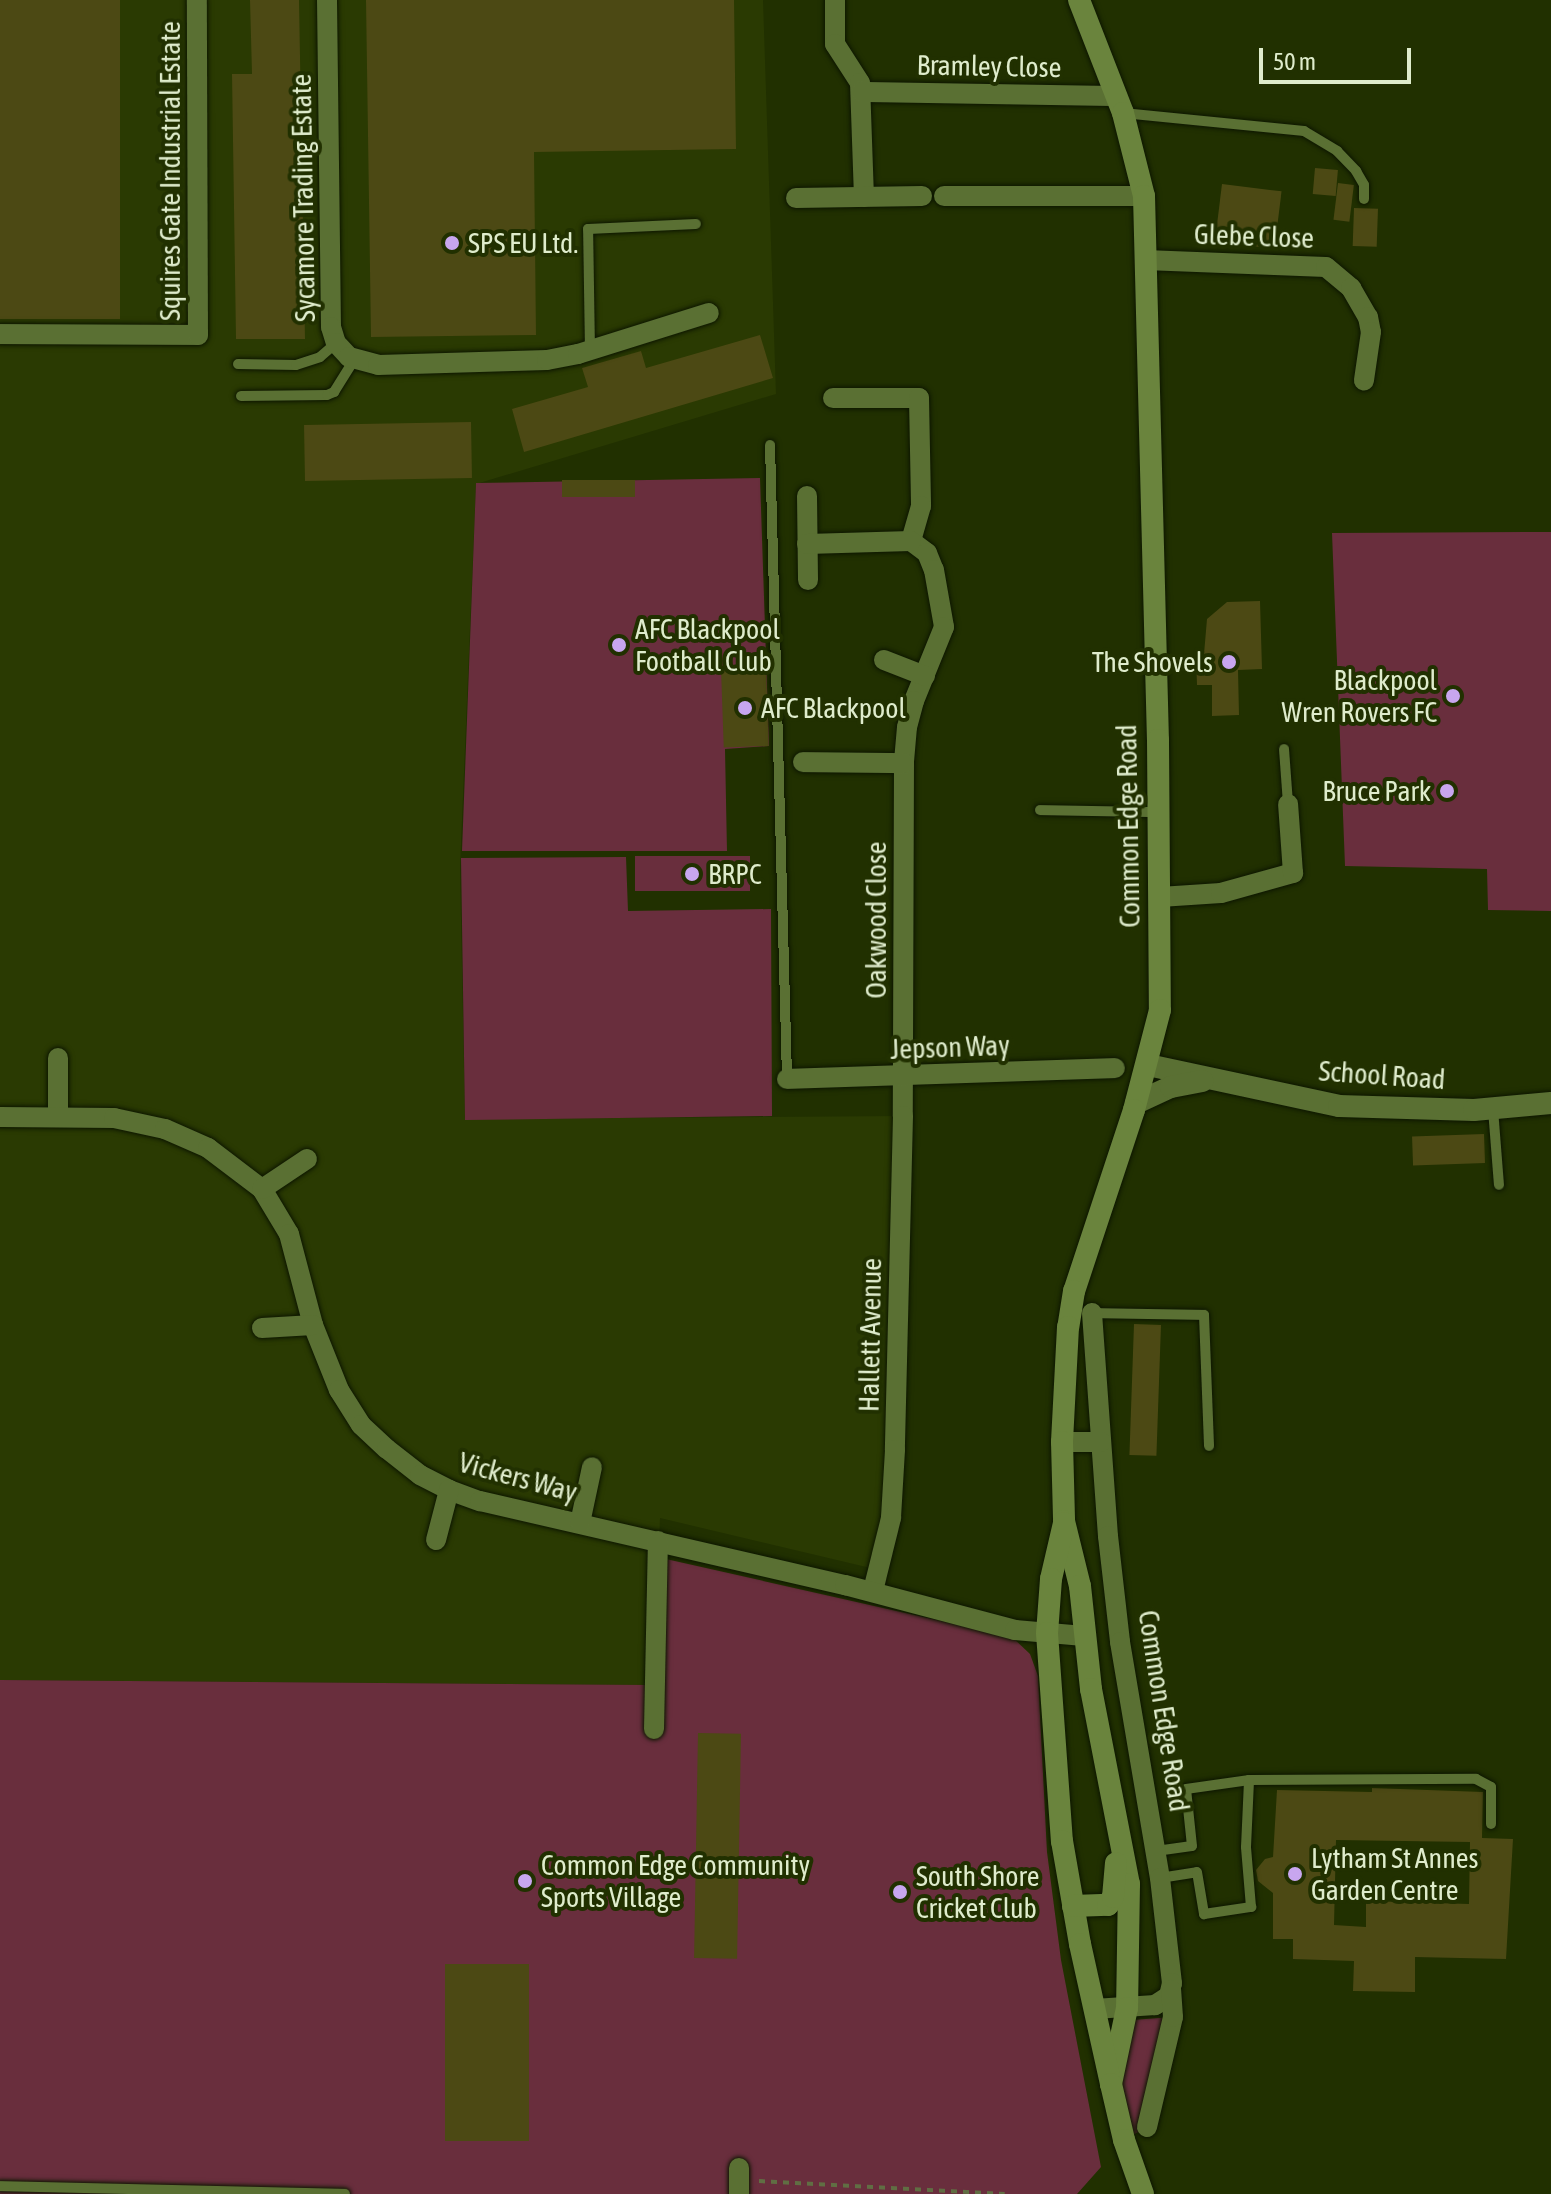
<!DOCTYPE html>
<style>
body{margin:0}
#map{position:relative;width:1551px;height:2194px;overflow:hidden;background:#213000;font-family:"Asap Condensed",sans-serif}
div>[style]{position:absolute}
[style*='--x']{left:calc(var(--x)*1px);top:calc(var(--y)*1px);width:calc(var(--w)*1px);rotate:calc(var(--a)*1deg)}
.built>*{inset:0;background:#2a3a02}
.green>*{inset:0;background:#692e3d;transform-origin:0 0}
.building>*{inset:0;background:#4c4914;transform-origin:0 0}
.path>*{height:4px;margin-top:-2px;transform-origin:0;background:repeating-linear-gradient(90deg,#606e43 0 6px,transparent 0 12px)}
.roads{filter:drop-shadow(0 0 2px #0d1600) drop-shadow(0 0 2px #0d1600)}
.service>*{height:10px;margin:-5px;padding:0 5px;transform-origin:5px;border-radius:5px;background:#5a7033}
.minor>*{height:20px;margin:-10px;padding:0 10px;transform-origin:10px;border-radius:10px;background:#5a7033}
.tertiary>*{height:22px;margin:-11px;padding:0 11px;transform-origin:11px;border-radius:11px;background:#5a7033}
.secondary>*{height:22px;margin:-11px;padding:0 11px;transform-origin:11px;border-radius:11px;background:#6a843d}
.dots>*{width:22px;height:22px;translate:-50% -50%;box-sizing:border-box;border:4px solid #213000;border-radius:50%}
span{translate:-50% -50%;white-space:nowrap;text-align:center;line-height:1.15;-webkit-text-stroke:8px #213000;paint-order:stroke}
.street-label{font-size:28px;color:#dfeccc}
.poi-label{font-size:28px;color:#dfeccc}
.left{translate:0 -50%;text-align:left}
.right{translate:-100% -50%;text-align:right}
.scale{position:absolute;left:1259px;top:48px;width:152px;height:36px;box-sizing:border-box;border:4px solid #dfeccc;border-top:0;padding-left:10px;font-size:24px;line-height:28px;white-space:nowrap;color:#dfeccc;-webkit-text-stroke:6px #213000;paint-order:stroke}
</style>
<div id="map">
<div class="built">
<i style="clip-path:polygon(0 0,763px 0,776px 394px,476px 484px,460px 868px,465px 1119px,903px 1116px,879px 1570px,660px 1518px,655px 1685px,0 1680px)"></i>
</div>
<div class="green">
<i style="clip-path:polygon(760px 478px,769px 746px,725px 749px,727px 851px,462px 851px,476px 483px)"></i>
<i style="clip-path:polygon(1551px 532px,1551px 911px,1488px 910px,1487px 869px,1345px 866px,1332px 533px)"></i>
<i style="left:635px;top:856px;width:115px;height:35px"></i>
<i style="clip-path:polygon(626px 857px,628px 911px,771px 909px,772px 1116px,465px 1120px,461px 858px)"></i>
<i style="clip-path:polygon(657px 1557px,1012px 1637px,1030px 1654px,1038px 1676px,1047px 1852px,1061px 1960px,1101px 2167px,1077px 2194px,0 2194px,0 1680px,654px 1685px)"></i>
<i style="clip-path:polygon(1173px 2017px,1147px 2127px,1124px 2140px,1119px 2083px,1132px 2020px)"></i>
</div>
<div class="building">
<i style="left:0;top:0;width:120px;height:319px"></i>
<i style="clip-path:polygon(250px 0,299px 0,305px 339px,236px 339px,232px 74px,252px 74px)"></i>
<i style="clip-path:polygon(366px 0,734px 0,736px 149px,534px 152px,536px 335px,371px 337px)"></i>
<i style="left:1315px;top:168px;width:23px;height:26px;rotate:5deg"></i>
<i style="left:1338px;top:183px;width:16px;height:37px;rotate:7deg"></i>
<i style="left:1222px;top:184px;width:60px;height:58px;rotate:7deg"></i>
<i style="left:1354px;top:208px;width:24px;height:38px;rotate:2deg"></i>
<i style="clip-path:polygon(760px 335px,773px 378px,524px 452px,512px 409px,588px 387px,582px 368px,641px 351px,646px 368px)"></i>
<i style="left:471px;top:422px;width:56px;height:167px;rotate:89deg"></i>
<i style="left:635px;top:480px;width:17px;height:73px;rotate:90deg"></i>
<i style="clip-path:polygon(1260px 601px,1262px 669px,1238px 670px,1239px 715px,1212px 716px,1212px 685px,1197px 685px,1196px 655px,1204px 654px,1207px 619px,1227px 602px)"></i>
<i style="left:766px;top:668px;width:78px;height:45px;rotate:88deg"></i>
<i style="left:1484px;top:1134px;width:29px;height:72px;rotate:88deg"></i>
<i style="left:1134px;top:1324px;width:27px;height:131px;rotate:2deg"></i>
<i style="left:698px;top:1733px;width:43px;height:225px;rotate:1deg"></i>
<i style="clip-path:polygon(evenodd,1372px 1788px,1483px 1792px,1482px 1838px,1513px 1839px,1506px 1959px,1415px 1957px,1415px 1992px,1353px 1991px,1354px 1961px,1293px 1959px,1293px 1939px,1273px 1939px,1273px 1893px,1258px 1881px,1256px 1870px,1265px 1859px,1273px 1857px,1277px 1790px,1372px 1792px,1372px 1788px,1336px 1840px,1470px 1842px,1469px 1904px,1366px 1901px,1366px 1927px,1334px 1925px,1336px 1840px)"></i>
<i style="left:445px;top:1964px;width:84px;height:177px"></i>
</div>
<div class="path">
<i style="--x:759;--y:2181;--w:246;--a:3"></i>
</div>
<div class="roads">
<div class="service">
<i style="--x:1123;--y:113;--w:182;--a:5.7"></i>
<i style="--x:1304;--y:131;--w:39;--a:31"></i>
<i style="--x:1337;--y:151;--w:28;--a:46"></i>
<i style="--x:1356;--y:171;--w:16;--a:60"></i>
<i style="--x:1364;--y:185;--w:14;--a:90"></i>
<i style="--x:590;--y:351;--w:122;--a:-90.9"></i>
<i style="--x:588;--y:229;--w:108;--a:-2.7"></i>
<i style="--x:238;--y:364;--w:58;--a:1"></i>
<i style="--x:296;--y:365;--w:25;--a:-18"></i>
<i style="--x:320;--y:357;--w:21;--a:-41"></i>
<i style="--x:241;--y:396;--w:86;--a:-0.7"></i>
<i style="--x:327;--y:395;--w:8;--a:-23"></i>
<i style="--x:334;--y:392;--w:38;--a:-58"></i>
<i style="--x:770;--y:445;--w:634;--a:88.46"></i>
<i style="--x:1284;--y:749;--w:55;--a:85.8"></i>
<i style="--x:1040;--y:810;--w:118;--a:1"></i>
<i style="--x:1493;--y:1109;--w:76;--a:85.5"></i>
<i style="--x:1092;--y:1313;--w:112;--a:1"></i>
<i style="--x:1204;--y:1315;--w:131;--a:87.8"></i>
<i style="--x:1156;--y:1851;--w:36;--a:-8"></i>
<i style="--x:1192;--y:1846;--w:57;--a:-96"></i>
<i style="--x:1186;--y:1789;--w:64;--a:-8.1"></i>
<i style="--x:1249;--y:1780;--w:227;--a:-0.3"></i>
<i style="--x:1476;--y:1779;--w:17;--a:28"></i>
<i style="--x:1491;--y:1787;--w:37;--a:90"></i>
<i style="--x:1160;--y:1878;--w:37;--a:-9"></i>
<i style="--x:1197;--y:1872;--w:43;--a:80.5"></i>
<i style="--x:1204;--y:1914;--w:48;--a:-8.5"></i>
<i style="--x:1251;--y:1907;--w:60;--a:-94.8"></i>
<i style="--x:1246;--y:1847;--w:67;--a:-87.4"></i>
<i style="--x:0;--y:2186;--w:345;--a:1.3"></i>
</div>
<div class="minor">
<i style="--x:327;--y:0;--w:327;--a:89.3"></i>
<i style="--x:331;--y:327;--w:17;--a:73"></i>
<i style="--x:336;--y:343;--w:19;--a:47"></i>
<i style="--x:349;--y:357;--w:30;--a:15"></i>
<i style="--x:378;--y:365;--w:169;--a:-1.7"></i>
<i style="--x:547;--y:360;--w:32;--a:-11"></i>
<i style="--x:578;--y:354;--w:137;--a:-17.4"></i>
<i style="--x:835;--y:0;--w:44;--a:90"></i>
<i style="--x:835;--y:44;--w:46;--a:57.3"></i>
<i style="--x:860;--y:83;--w:114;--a:88"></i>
<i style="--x:861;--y:92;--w:256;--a:0.9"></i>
<i style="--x:944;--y:196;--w:200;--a:0"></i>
<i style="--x:796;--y:198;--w:126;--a:-0.9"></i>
<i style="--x:1145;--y:260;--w:181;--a:2.2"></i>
<i style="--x:1326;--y:267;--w:33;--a:40"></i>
<i style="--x:1351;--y:288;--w:34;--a:60"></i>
<i style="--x:1368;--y:317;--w:15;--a:79"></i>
<i style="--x:1371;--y:332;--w:49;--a:98.3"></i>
<i style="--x:0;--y:334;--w:198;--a:0.3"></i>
<i style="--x:198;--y:335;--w:335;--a:-90.2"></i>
<i style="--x:833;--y:398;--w:86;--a:0"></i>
<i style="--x:919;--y:398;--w:108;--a:88.9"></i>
<i style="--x:921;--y:506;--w:36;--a:106"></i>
<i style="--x:911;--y:541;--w:20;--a:37"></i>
<i style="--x:927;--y:553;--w:18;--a:68"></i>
<i style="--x:934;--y:570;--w:58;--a:80"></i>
<i style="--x:944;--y:627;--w:80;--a:112.1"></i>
<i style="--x:914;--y:701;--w:27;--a:105"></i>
<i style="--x:907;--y:727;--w:36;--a:95"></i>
<i style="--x:904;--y:763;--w:353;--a:90.2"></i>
<i style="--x:903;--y:1116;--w:334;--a:91.4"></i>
<i style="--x:895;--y:1450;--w:68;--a:93.4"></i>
<i style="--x:891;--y:1518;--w:75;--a:103.9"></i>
<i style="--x:807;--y:496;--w:84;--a:89.3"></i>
<i style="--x:807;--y:544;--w:104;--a:-1.7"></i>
<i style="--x:884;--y:660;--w:44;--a:21.3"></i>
<i style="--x:803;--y:762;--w:101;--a:0.6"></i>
<i style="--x:1160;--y:897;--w:61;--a:-3.8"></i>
<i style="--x:1221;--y:893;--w:75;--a:-15.5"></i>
<i style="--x:1293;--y:873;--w:69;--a:-94.1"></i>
<i style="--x:787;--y:1079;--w:328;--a:-1.9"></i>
<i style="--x:58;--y:1116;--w:58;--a:-90"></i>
<i style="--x:0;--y:1117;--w:114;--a:0.5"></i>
<i style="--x:114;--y:1118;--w:52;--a:12.2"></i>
<i style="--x:165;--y:1129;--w:47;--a:23.8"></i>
<i style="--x:208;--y:1148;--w:68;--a:37.2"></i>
<i style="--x:262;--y:1189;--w:52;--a:59"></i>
<i style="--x:289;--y:1234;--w:94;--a:75.2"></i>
<i style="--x:313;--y:1325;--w:70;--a:68.2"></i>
<i style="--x:339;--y:1390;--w:41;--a:57.8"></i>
<i style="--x:361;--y:1425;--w:35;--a:43"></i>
<i style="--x:387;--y:1449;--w:42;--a:38.2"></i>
<i style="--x:420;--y:1475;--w:33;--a:27"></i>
<i style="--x:449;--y:1490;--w:33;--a:20"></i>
<i style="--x:480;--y:1501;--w:375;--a:13"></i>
<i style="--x:845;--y:1585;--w:176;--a:14.8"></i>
<i style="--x:1015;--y:1630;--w:69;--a:5"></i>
<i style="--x:262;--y:1189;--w:54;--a:-33.7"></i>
<i style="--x:1092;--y:1313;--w:224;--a:85.9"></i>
<i style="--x:1108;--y:1536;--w:107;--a:83.5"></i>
<i style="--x:1120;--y:1642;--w:239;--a:80.4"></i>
<i style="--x:1160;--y:1878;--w:106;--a:83.5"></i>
<i style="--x:1172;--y:1983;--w:13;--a:103"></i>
<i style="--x:1169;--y:1996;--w:17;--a:147"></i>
<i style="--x:1155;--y:2005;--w:61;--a:176.2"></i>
<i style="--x:262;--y:1328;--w:51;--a:-3.4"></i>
<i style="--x:1062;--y:1442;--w:39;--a:0"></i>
<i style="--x:580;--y:1523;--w:57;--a:-77.9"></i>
<i style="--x:436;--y:1540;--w:52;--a:-75.4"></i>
<i style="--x:654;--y:1729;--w:188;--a:-88.8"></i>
<i style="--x:1147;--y:2127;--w:113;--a:-76.7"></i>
<i style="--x:1173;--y:2017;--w:27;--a:-94"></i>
<i style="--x:739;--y:2168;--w:26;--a:90"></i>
</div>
<div class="tertiary">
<i style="--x:1148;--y:1065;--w:195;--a:12.1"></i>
<i style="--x:1339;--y:1106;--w:135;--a:1.7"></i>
<i style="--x:1474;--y:1110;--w:77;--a:-5.2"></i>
<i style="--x:1136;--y:1103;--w:38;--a:-25"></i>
<i style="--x:1171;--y:1087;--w:32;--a:-11"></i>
</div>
<div class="secondary">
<i style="--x:1079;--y:0;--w:121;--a:68.7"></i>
<i style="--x:1123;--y:113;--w:86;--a:75.8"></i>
<i style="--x:1144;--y:196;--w:544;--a:88.53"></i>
<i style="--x:1158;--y:740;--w:270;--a:89.6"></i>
<i style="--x:1160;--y:1010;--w:103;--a:104.6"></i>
<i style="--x:1134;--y:1110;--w:191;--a:108.3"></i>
<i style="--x:1074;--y:1291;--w:36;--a:99"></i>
<i style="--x:1068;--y:1327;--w:115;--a:93"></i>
<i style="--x:1062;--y:1442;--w:79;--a:88.5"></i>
<i style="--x:1064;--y:1521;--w:67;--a:76.2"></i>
<i style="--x:1080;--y:1586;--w:104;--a:83.9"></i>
<i style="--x:1091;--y:1689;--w:199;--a:79"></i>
<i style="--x:1129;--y:1884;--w:124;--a:90.9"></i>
<i style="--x:1127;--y:2008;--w:78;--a:101.9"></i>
<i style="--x:1064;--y:1523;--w:57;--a:103.1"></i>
<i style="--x:1051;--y:1579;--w:54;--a:94.2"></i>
<i style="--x:1047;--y:1633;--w:209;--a:85.9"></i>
<i style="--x:1062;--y:1841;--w:105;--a:80.1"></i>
<i style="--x:1080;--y:1944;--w:143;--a:77.5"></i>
<i style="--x:1111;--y:2084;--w:57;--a:76.9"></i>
<i style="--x:1124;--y:2140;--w:57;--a:70.6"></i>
<i style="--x:1073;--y:1906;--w:35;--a:-2"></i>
<i style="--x:1108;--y:1905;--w:9;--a:-58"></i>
<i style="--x:1113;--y:1897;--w:34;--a:-85"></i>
</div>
</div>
<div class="dots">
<i style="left:452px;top:243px;background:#c8a6ef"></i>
<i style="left:619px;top:645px;background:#c8a6ef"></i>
<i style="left:1229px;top:662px;background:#c8a6ef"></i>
<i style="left:1453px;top:696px;background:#c8a6ef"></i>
<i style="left:745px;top:708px;background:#c8a6ef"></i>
<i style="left:1447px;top:791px;background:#c8a6ef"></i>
<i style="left:692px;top:874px;background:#c8a6ef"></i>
<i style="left:1295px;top:1874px;background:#c8a6ef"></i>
<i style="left:525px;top:1881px;background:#c8a6ef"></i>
<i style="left:900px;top:1892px;background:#c8a6ef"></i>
</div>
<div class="street-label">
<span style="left:989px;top:66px;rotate:1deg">Bramley Close</span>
<span style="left:170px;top:171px;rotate:-90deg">Squires Gate Industrial Estate</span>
<span style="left:303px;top:198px;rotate:-91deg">Sycamore Trading Estate</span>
<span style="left:1254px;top:236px;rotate:2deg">Glebe Close</span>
<span style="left:1128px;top:826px;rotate:-91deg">Common Edge Road</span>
<span style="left:876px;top:920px;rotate:-90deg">Oakwood Close</span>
<span style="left:950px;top:1047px;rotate:-2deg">Jepson Way</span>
<span style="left:1382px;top:1075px;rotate:4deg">School Road</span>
<span style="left:870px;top:1335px;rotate:-89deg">Hallett Avenue</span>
<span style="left:518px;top:1477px;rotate:15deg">Vickers Way</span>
<span style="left:1164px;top:1711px;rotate:81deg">Common Edge Road</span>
</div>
<div class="poi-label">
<span class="left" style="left:468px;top:243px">SPS EU Ltd.</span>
<span class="left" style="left:635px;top:645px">AFC Blackpool<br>Football Club</span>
<span class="right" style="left:1213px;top:662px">The Shovels</span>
<span class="right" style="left:1437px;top:696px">Blackpool<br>Wren Rovers FC</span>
<span class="left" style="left:761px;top:708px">AFC Blackpool</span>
<span class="right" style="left:1431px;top:791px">Bruce Park</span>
<span class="left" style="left:708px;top:874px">BRPC</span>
<span class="left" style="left:1311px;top:1874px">Lytham St Annes<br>Garden Centre</span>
<span class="left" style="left:541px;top:1881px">Common Edge Community<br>Sports Village</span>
<span class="left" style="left:916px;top:1892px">South Shore<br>Cricket Club</span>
</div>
<div class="scale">50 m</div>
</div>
